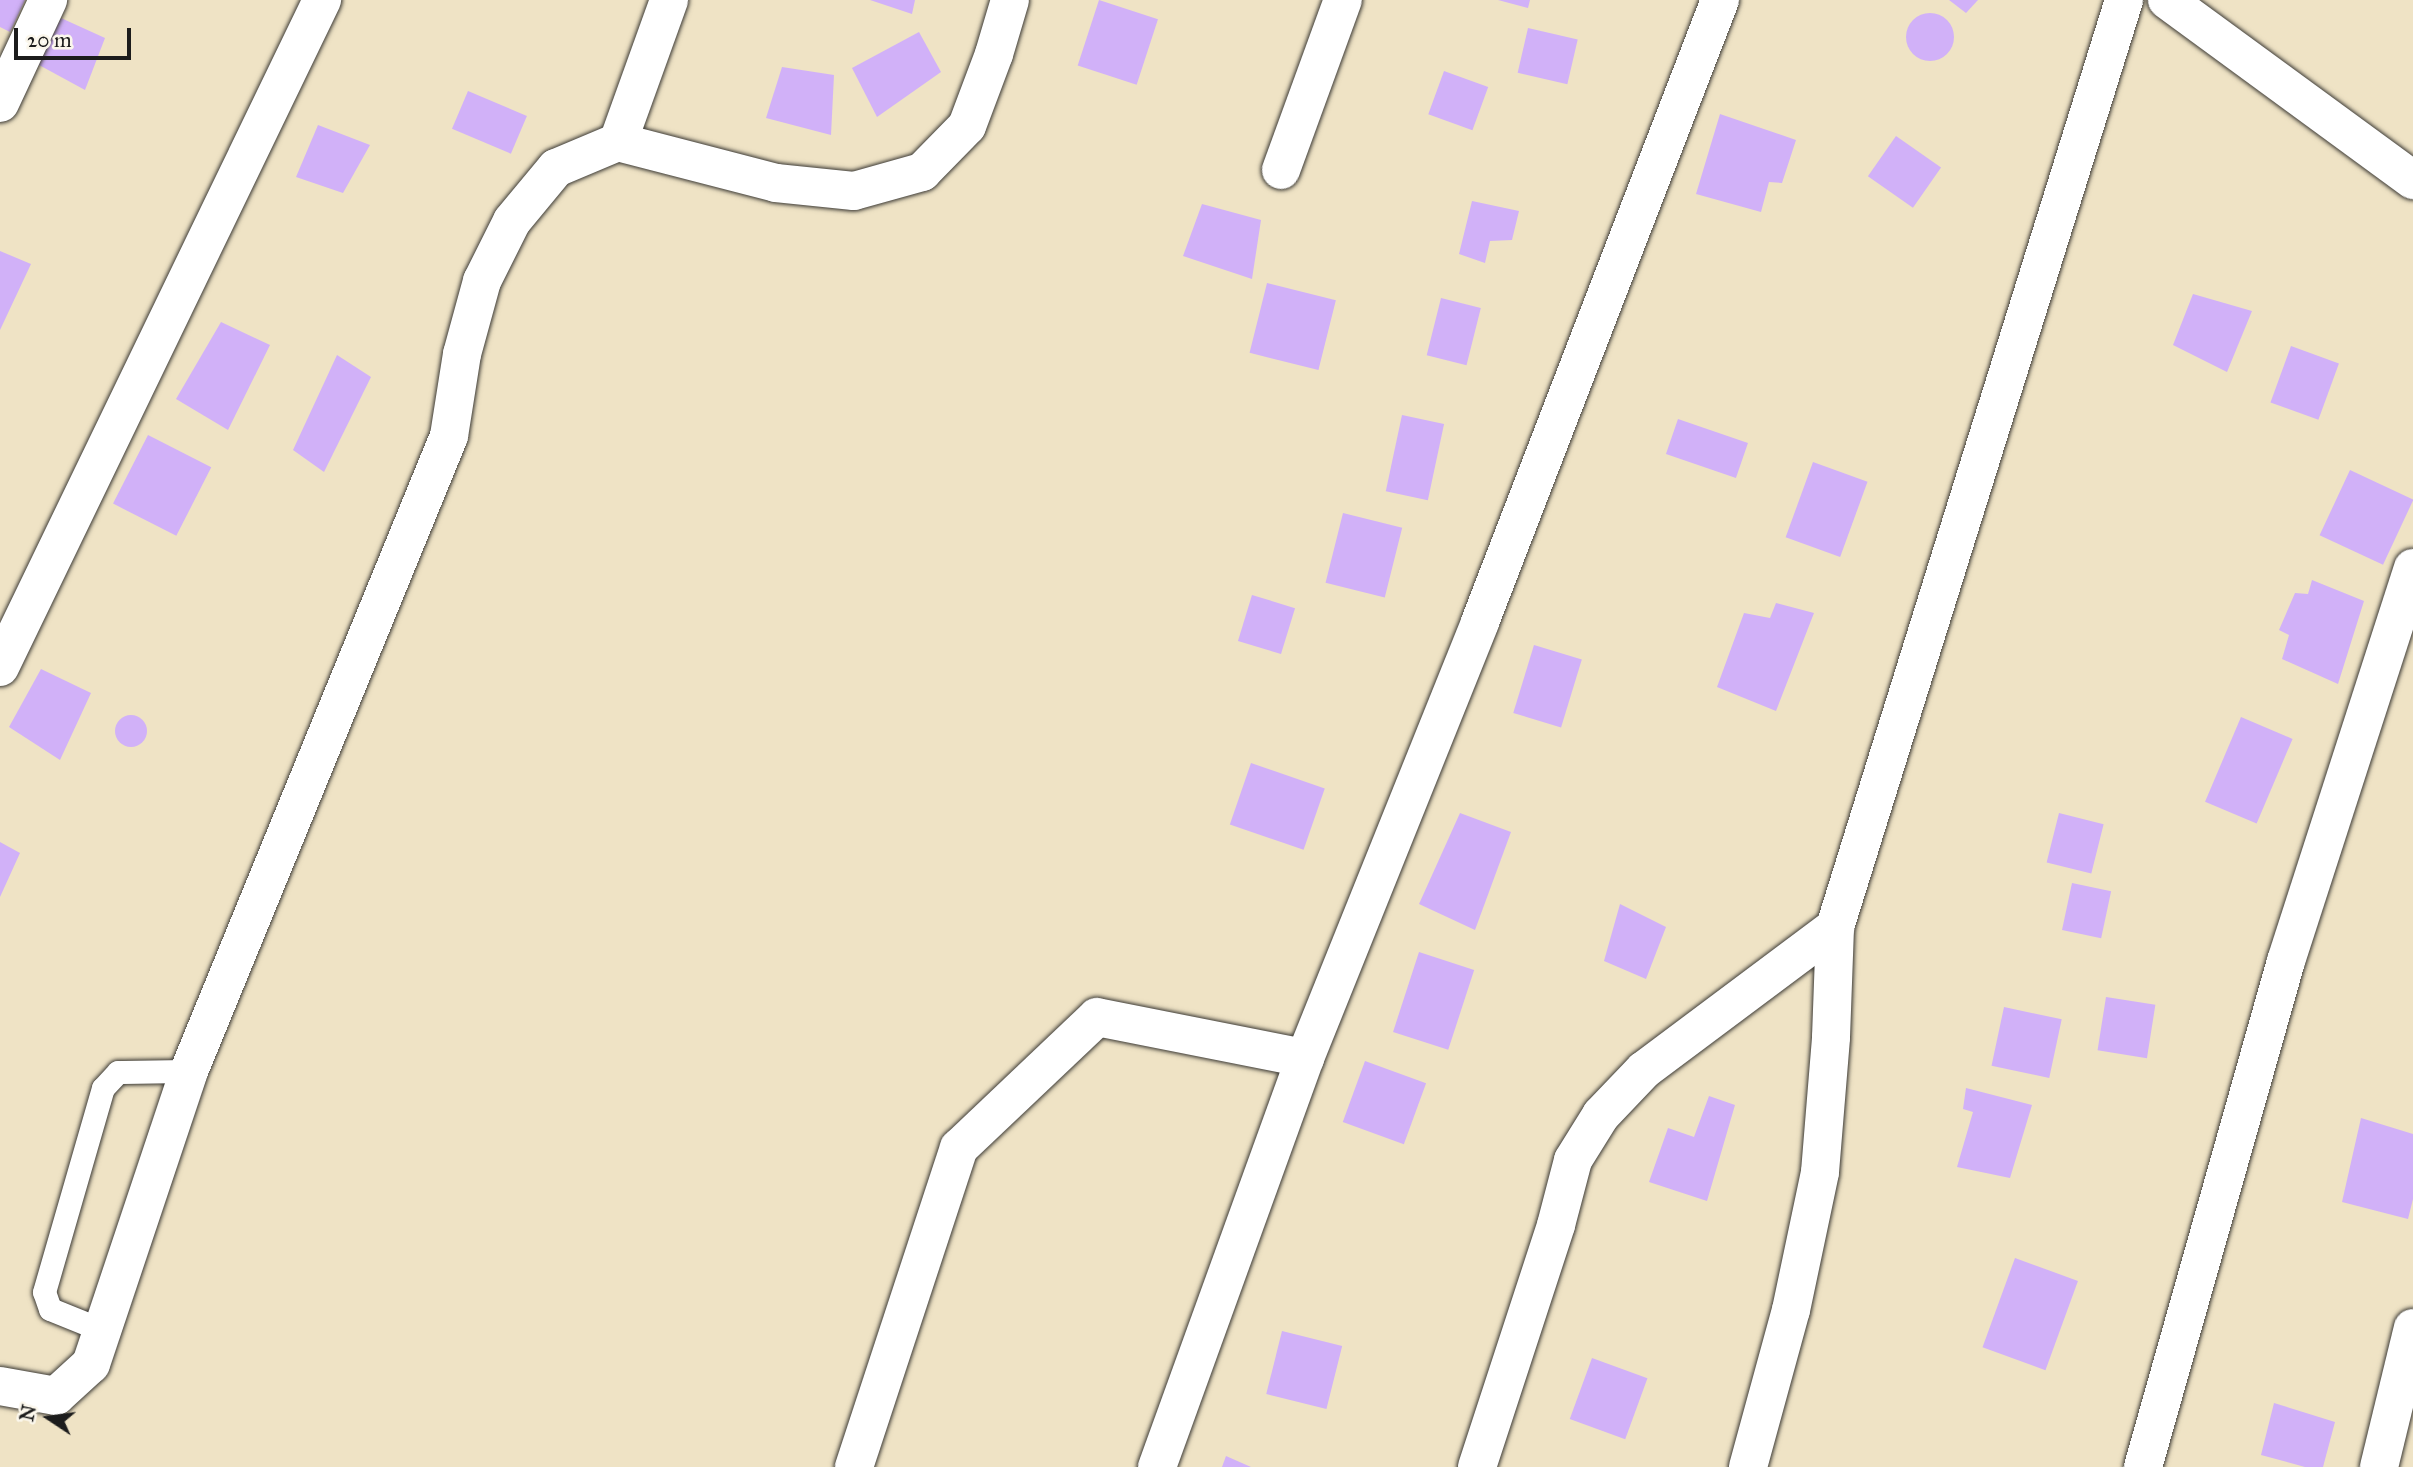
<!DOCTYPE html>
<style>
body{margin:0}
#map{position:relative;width:2413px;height:1467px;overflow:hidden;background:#efe3c5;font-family:"IM FELL Great Primer",serif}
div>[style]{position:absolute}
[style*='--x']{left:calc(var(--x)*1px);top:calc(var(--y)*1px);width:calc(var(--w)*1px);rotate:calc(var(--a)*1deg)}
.building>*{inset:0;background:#d1b1f8;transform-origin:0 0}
.round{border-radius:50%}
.roads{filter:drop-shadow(0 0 2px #3c3a35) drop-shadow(0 0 2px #3c3a35)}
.service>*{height:23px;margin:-11.5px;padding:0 11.5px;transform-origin:11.5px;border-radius:11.5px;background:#fff}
.minor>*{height:38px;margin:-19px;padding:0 19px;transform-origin:19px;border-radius:19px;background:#fff}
.tertiary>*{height:38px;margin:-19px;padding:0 19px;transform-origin:19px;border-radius:19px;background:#fff}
span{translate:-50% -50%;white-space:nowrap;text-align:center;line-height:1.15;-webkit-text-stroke:5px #fbf7ec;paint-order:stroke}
.north{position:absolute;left:14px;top:1383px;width:70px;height:70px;-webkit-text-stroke:5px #fbf7ec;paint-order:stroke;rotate:283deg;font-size:19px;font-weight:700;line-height:28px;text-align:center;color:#1c1c1c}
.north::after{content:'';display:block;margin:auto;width:24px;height:32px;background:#1c1c1c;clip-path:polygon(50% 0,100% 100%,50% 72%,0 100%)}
.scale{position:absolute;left:14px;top:28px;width:117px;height:32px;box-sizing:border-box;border:4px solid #1c1c1c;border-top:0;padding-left:9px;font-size:21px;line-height:24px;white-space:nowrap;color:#1c1c1c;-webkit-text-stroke:5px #fbf7ec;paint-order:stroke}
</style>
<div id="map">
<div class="building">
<i style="clip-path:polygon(0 0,25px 0,10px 32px,0 27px)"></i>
<i style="clip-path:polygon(870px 0,915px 0,912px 14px)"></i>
<i style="left:1099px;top:0;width:62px;height:69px;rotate:18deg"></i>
<i style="clip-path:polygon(1498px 0,1530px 0,1528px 8px)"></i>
<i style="clip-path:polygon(1949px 0,1978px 0,1966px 13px)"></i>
<i class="round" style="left:1906px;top:13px;width:48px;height:48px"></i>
<i style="clip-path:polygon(61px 18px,105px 38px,85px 90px,39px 65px)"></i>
<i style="left:1528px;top:28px;width:51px;height:46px;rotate:13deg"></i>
<i style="clip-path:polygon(919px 32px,941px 72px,877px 117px,852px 68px)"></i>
<i style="clip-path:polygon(782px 67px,834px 75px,831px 135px,766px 118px)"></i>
<i style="left:1444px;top:71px;width:47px;height:46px;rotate:20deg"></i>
<i style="left:468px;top:91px;width:64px;height:41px;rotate:23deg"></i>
<i style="clip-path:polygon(1720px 114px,1796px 140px,1782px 183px,1769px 182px,1761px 212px,1696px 194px)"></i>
<i style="clip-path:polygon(318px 125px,370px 145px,343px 193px,296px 177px)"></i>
<i style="left:1896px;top:136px;width:55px;height:49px;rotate:35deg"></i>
<i style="clip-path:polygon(1472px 201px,1519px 211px,1512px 240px,1490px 241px,1485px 263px,1459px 254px)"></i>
<i style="clip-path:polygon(1202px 204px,1261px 220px,1252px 279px,1183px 256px)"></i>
<i style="clip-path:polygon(0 251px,31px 264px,0 330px)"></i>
<i style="left:1267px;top:283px;width:71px;height:72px;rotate:14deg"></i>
<i style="clip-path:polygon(2193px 294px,2252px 311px,2227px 372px,2173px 345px)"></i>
<i style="left:1441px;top:298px;width:41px;height:59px;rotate:14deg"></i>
<i style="clip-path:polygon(221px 322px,270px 345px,228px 430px,176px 399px)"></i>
<i style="left:2291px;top:346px;width:51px;height:60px;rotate:20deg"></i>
<i style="clip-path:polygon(337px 355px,371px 377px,324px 472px,293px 450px)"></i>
<i style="left:1402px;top:415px;width:43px;height:78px;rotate:12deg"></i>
<i style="left:1678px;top:419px;width:74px;height:37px;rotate:19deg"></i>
<i style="left:148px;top:435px;width:71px;height:77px;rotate:27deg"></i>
<i style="left:1813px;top:462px;width:58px;height:80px;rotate:20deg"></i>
<i style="left:2350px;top:470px;width:70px;height:72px;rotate:25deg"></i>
<i style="left:1343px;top:513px;width:61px;height:72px;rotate:14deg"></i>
<i style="clip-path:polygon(2312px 580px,2364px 601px,2338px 684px,2282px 659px,2289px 635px,2279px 630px,2295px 593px,2308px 594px)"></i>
<i style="left:1252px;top:595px;width:45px;height:48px;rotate:17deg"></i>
<i style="clip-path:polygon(1776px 603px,1814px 613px,1776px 711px,1717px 687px,1744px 613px,1770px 618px)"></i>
<i style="left:1534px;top:645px;width:50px;height:71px;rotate:17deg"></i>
<i style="clip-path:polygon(41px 669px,91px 693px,60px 760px,9px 727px)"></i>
<i class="round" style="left:115px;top:715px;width:32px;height:32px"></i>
<i style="left:2241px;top:717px;width:56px;height:92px;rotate:23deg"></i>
<i style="left:1251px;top:763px;width:78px;height:65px;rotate:19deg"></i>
<i style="clip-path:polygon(1460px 813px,1511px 832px,1475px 930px,1419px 904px)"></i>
<i style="left:2059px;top:813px;width:46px;height:51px;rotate:14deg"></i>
<i style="clip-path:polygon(0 842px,20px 853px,0 897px)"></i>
<i style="left:2072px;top:883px;width:40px;height:48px;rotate:12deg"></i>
<i style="clip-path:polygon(1620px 904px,1666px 927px,1646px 979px,1604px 961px)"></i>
<i style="left:1419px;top:952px;width:58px;height:84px;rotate:18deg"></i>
<i style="left:2106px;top:997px;width:50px;height:54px;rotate:9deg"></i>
<i style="left:2004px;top:1007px;width:59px;height:60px;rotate:12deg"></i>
<i style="left:1365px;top:1061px;width:65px;height:65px;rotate:20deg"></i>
<i style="clip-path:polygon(1966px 1088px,2032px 1105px,2010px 1178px,1957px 1167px,1973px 1112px,1963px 1109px)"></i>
<i style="clip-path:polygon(1709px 1096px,1735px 1105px,1707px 1201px,1649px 1182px,1668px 1128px,1694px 1137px)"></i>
<i style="clip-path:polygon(2361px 1118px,2413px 1134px,2413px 1199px,2408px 1219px,2342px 1202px)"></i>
<i style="left:2015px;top:1258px;width:67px;height:95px;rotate:20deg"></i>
<i style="left:1282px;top:1331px;width:62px;height:65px;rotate:14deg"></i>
<i style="left:1592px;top:1358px;width:59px;height:65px;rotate:20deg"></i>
<i style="clip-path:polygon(2274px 1403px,2335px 1422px,2323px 1467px,2305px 1467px,2261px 1455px)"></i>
<i style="clip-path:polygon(1226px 1456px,1251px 1467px,1222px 1467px)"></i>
</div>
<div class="roads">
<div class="service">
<i style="--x:102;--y:1330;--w:56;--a:-158"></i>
<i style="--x:50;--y:1309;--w:18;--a:-109"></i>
<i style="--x:44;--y:1292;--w:212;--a:-73.9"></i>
<i style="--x:103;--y:1088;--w:22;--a:-47"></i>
<i style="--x:118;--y:1072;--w:71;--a:-0.8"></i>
</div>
<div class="minor">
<i style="--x:0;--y:103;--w:114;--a:-65"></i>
<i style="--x:618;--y:142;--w:151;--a:-70.2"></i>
<i style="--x:1281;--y:170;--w:181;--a:-70"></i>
<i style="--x:0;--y:667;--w:741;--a:-64.23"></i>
<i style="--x:0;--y:1386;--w:57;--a:10.1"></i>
<i style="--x:56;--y:1396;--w:47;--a:-42.4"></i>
<i style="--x:91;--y:1364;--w:309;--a:-71.5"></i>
<i style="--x:189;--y:1071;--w:686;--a:-67.73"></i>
<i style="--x:449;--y:436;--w:83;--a:-81"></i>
<i style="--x:462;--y:354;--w:76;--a:-74.7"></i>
<i style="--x:482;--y:281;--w:67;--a:-63.4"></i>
<i style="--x:512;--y:221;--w:69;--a:-50.3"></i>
<i style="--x:556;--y:168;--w:67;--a:-22.8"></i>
<i style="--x:618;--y:142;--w:163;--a:14.5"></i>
<i style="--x:776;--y:183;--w:78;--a:5.9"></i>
<i style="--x:854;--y:191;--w:71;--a:-15.6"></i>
<i style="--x:922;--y:172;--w:64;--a:-45.6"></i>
<i style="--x:967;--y:126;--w:77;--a:-69.4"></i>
<i style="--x:994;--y:54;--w:56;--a:-73.5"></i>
<i style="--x:854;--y:1467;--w:336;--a:-71.8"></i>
<i style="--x:959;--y:1148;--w:190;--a:-43.5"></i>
<i style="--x:1097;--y:1017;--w:212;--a:11.2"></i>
<i style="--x:1157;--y:1467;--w:435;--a:-70.1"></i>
<i style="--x:1305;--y:1058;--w:470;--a:-68.1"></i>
<i style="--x:1480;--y:622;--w:667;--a:-68.9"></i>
<i style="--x:1477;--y:1467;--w:255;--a:-71.9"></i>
<i style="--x:1556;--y:1225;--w:67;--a:-75.3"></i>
<i style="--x:1573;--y:1160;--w:53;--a:-58.1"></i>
<i style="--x:1601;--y:1115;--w:62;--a:-46.3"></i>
<i style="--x:1644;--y:1070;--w:239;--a:-36.8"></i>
<i style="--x:1835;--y:927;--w:971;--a:-72.68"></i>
<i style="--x:1748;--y:1467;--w:163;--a:-74.7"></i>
<i style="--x:1791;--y:1310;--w:141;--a:-78.1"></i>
<i style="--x:1820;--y:1172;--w:135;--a:-85.3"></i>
<i style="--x:1831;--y:1037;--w:110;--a:-87.9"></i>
<i style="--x:2143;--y:1467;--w:526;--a:-74.22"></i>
<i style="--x:2286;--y:961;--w:413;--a:-72.1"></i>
<i style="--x:2379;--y:1467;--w:143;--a:-76.3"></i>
</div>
<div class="tertiary">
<i style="--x:2167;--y:0;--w:305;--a:36.2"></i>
</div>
</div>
<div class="north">N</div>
<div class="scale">20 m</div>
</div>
